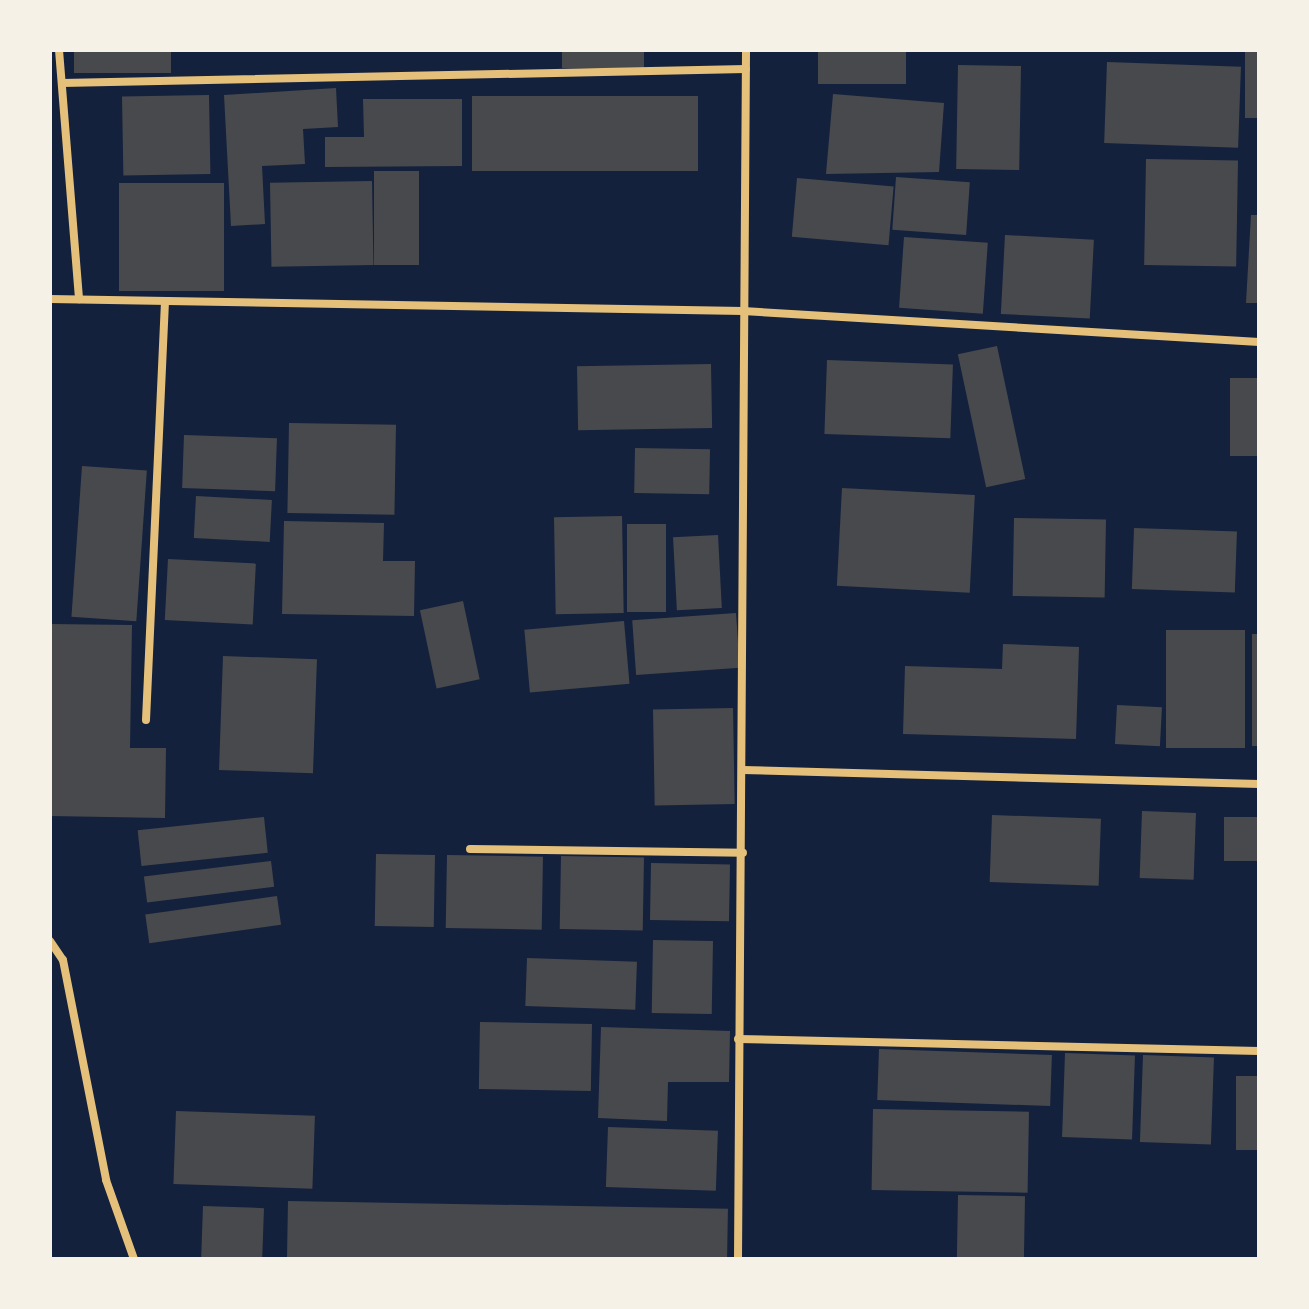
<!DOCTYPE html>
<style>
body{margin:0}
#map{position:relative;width:1309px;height:1309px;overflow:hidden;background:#14213d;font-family:Quicksand,sans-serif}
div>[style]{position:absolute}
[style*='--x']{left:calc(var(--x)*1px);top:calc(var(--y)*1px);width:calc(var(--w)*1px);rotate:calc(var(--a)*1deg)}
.building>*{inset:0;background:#48494c;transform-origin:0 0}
.minor>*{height:8px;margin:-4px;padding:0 4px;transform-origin:4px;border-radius:4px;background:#e5c07b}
span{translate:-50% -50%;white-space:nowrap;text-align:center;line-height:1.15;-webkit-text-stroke:7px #f6f1e7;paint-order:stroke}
.frame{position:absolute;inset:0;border:52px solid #f6f1e7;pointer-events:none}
</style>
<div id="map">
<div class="building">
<i style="left:74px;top:50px;width:97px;height:23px"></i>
<i style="left:562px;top:50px;width:82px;height:18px"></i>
<i style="left:818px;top:50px;width:88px;height:34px"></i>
<i style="left:1245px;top:50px;width:14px;height:68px"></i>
<i style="left:1107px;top:62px;width:134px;height:81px;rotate:2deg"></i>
<i style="left:958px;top:65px;width:63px;height:104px;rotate:1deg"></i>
<i style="clip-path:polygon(336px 88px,338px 127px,303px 129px,305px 164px,262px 166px,265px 224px,231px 226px,224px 95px)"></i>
<i style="clip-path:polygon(833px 94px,944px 103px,939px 172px,826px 174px)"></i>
<i style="left:209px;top:95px;width:79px;height:87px;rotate:89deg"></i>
<i style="left:472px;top:96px;width:226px;height:75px"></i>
<i style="clip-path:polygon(363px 99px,462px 99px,462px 166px,325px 167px,325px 137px,364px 137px)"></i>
<i style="left:1146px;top:159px;width:92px;height:106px;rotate:1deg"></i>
<i style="left:374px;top:171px;width:45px;height:94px"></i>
<i style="left:896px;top:177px;width:74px;height:53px;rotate:4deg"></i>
<i style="left:797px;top:178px;width:97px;height:59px;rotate:5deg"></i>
<i style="left:372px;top:181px;width:84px;height:102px;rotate:89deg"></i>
<i style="left:119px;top:183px;width:105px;height:108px"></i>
<i style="clip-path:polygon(1251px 215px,1259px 215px,1259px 303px,1246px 303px)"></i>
<i style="left:1005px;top:235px;width:89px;height:79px;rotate:3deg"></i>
<i style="left:904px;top:237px;width:84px;height:71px;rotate:4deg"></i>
<i style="left:997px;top:346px;width:136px;height:40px;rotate:78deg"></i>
<i style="left:827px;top:360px;width:126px;height:74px;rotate:2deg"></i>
<i style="left:711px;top:364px;width:64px;height:134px;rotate:89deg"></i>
<i style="left:1230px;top:378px;width:29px;height:78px"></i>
<i style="left:289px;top:423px;width:107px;height:90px;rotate:1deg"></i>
<i style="left:184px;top:435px;width:93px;height:53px;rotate:2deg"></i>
<i style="left:635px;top:448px;width:75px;height:45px;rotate:1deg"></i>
<i style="left:82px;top:466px;width:65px;height:151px;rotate:4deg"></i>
<i style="left:842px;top:488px;width:133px;height:98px;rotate:3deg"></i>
<i style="left:196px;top:496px;width:76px;height:42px;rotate:3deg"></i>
<i style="left:622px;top:516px;width:97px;height:68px;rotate:89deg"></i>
<i style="left:1014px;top:518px;width:92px;height:78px;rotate:1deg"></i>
<i style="clip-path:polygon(284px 521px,384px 523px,383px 561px,415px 561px,414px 616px,282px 614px)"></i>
<i style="left:627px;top:524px;width:39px;height:88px"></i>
<i style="left:1134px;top:528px;width:103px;height:61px;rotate:2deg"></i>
<i style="left:718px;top:535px;width:73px;height:45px;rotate:87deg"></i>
<i style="left:168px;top:559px;width:88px;height:61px;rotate:3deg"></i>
<i style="left:463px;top:601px;width:80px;height:44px;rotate:78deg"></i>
<i style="left:736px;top:613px;width:55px;height:104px;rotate:86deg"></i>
<i style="left:624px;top:621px;width:63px;height:100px;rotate:85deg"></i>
<i style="clip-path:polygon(50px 624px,132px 625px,130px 748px,166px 748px,165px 818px,50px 816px)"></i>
<i style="left:1245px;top:630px;width:118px;height:79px;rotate:90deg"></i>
<i style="left:1252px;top:634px;width:7px;height:112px"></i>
<i style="clip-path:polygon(1003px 644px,1079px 647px,1076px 739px,903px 734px,905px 666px,1002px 669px)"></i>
<i style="left:223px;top:656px;width:94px;height:114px;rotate:2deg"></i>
<i style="left:1117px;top:705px;width:45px;height:39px;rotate:3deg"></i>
<i style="left:733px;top:708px;width:96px;height:80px;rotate:89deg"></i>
<i style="left:1142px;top:811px;width:54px;height:67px;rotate:2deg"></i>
<i style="left:992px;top:815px;width:109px;height:67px;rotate:2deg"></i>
<i style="left:264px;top:817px;width:36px;height:127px;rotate:84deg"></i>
<i style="left:1224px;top:817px;width:35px;height:44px"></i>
<i style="left:376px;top:854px;width:59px;height:72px;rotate:1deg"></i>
<i style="left:447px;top:855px;width:96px;height:73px;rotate:1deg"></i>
<i style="left:561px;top:856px;width:83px;height:73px;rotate:1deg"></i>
<i style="left:271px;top:861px;width:26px;height:128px;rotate:83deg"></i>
<i style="left:651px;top:863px;width:79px;height:57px;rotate:1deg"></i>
<i style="left:277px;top:896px;width:29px;height:133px;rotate:82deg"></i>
<i style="left:653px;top:940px;width:60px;height:73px;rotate:1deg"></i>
<i style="left:527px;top:958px;width:110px;height:48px;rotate:2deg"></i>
<i style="left:480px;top:1022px;width:112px;height:67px;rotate:1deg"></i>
<i style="clip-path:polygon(601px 1027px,730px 1031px,729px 1082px,668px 1082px,667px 1121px,598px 1118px)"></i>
<i style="left:879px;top:1049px;width:173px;height:51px;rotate:2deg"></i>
<i style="left:1065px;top:1053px;width:70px;height:84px;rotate:2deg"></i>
<i style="left:1143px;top:1055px;width:71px;height:87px;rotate:2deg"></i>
<i style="left:1236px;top:1076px;width:23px;height:74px"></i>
<i style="left:873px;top:1109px;width:156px;height:81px;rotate:1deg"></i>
<i style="left:176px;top:1111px;width:139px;height:73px;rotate:2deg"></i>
<i style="left:608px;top:1127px;width:110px;height:60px;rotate:2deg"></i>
<i style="left:958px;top:1195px;width:67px;height:64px;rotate:1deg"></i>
<i style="left:288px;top:1201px;width:440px;height:58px;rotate:1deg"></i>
<i style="left:203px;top:1206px;width:61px;height:53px;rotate:2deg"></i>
</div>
<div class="minor">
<i style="--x:59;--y:50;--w:250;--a:85.4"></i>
<i style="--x:62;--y:83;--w:684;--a:-1.17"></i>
<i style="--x:50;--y:299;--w:693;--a:0.99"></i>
<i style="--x:743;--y:311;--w:517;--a:3.44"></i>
<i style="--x:146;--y:720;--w:419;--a:-87.4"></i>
<i style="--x:743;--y:770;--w:516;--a:1.55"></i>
<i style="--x:470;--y:849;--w:273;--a:0.8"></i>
<i style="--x:50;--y:941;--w:23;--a:56"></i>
<i style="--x:63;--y:960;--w:224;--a:78.9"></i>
<i style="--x:106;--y:1180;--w:84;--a:70.5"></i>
<i style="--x:738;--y:1039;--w:521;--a:1.32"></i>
<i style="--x:738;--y:1259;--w:1209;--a:-89.62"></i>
</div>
<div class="frame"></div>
</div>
